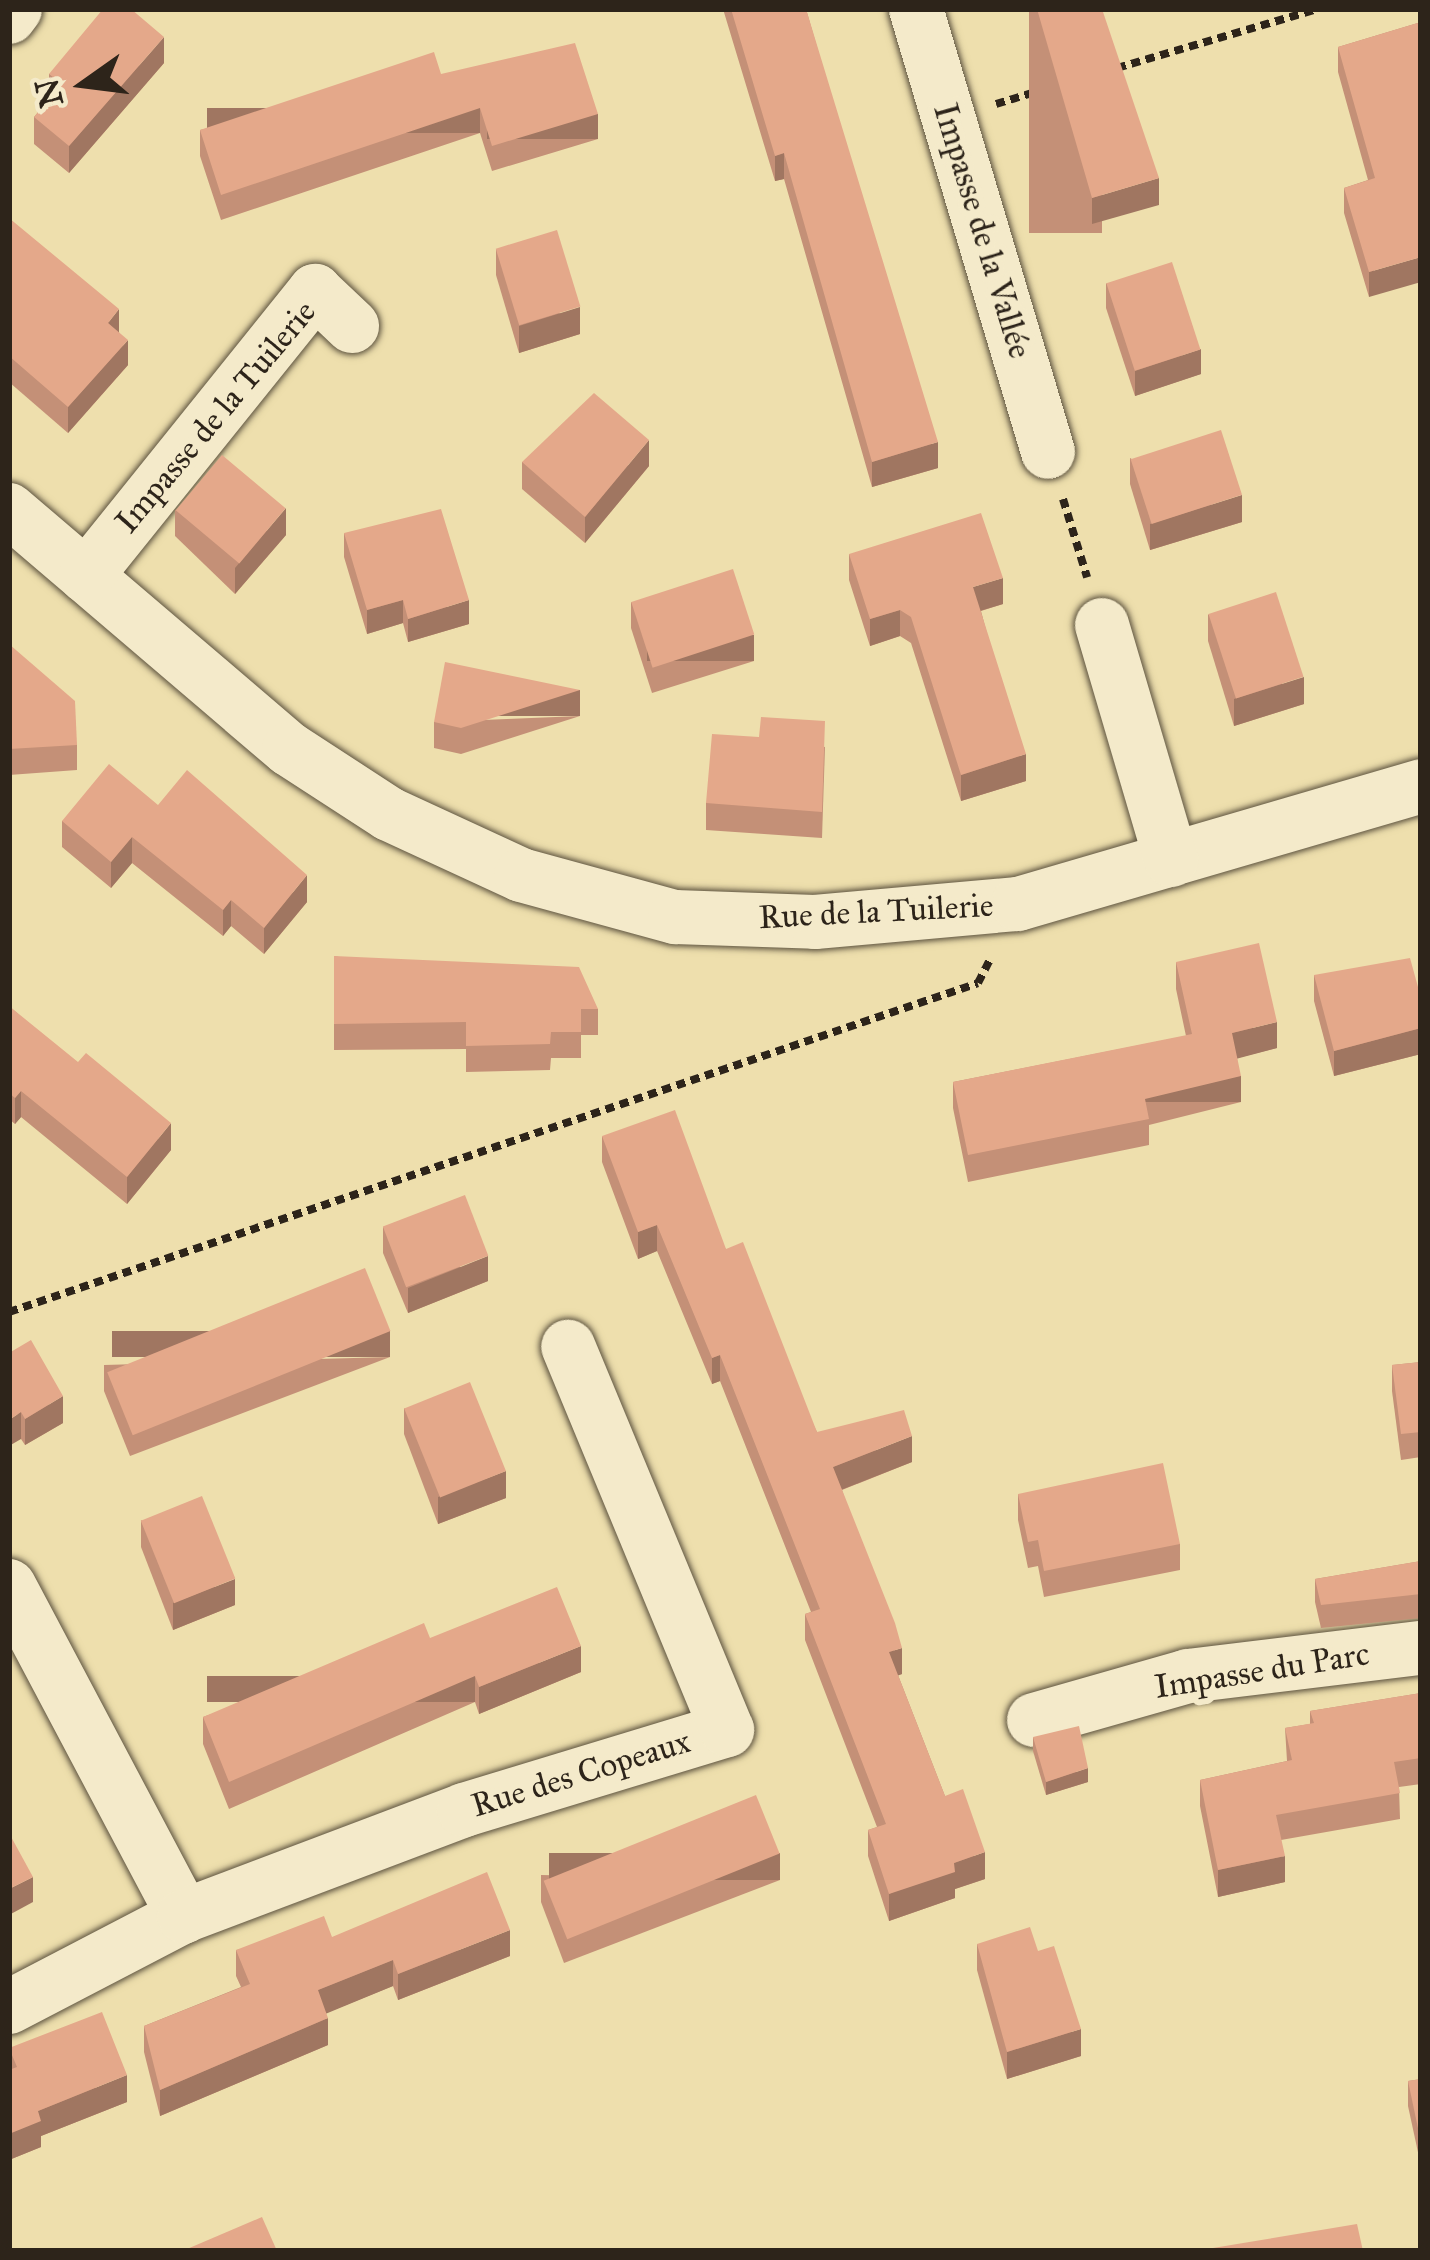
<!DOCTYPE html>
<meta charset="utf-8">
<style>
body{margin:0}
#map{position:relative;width:1430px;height:2260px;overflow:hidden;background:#eedfad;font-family:"IM FELL Great Primer",serif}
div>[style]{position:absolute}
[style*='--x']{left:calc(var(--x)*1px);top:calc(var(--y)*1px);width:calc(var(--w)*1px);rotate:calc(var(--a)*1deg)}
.path>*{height:8px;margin-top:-4px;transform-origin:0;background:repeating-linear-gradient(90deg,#2d241a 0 9px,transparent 0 15px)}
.roads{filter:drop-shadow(0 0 3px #5d533f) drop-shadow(0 0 3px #5d533f)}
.minor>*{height:54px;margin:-27px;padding:0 27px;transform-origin:27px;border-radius:27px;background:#f4eaca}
.wall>*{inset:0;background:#c49077;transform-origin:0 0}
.shaded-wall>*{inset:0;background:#a07661;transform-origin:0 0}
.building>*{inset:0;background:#e4a88a;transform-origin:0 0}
span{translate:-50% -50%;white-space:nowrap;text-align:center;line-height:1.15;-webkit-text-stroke:12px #f4eaca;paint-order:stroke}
.street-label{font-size:33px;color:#2d241a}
.frame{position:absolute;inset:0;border:12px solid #2d241a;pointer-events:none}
.north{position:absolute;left:24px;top:24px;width:120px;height:120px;-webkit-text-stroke:9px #f4eaca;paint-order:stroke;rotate:256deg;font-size:33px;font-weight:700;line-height:48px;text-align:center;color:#2d241a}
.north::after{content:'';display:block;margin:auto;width:42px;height:54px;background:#2d241a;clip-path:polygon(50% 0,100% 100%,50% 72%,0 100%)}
</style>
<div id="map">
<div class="path">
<i style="--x:1117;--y:68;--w:209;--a:-16.4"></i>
<i style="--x:996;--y:104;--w:69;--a:-16.9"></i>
<i style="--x:1063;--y:499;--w:82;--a:72.9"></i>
<i style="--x:9;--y:1312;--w:1023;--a:-18.75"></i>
<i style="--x:978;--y:983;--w:27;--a:-63"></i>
</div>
<div class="roads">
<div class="minor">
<i style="--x:916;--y:9;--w:462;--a:73.4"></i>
<i style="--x:9;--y:17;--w:10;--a:-53"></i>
<i style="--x:9;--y:510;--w:368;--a:40.5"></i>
<i style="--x:289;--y:749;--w:119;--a:33"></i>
<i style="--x:389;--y:814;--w:145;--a:24.8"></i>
<i style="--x:521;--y:875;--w:160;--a:15.3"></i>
<i style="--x:675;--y:917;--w:140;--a:2"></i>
<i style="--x:815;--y:922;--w:204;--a:-5.1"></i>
<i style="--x:1018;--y:904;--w:420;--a:-16.3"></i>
<i style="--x:86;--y:576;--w:366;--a:-51.2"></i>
<i style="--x:315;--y:291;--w:51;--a:43.4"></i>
<i style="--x:1102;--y:625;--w:245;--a:73.6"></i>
<i style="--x:9;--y:1586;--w:374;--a:62.1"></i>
<i style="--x:1034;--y:1720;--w:160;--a:-15.9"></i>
<i style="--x:1188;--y:1676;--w:235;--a:-6.9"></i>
<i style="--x:9;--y:2007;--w:197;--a:-27.5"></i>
<i style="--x:184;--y:1916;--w:299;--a:-20.7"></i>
<i style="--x:464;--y:1810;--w:275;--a:-16.9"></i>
<i style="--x:727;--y:1730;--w:415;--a:-112.5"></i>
</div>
</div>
<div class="wall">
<i style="clip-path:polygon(723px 9px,806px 9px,938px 468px,872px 487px,784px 179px,775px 181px)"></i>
<i style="left:1029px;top:9px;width:73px;height:224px"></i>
<i style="clip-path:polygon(1421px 22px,1369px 297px,1344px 213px,1344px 188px,1368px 180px,1338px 72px,1338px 47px)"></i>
<i style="clip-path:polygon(164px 63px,69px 173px,34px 144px,34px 117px,49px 99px,49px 74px)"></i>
<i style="clip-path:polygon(441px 74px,598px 139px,492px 171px,480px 133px,221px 220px,200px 156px,200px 130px)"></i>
<i style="clip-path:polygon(9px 218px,119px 332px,128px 365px,68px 433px,9px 382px)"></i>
<i style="clip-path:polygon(496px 249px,580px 334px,519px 353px,496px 275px)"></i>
<i style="clip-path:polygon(1106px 283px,1201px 374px,1135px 396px,1106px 308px)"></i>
<i style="clip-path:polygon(1130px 458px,1242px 522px,1150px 550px,1130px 484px)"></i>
<i style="clip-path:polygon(522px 462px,649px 466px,585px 543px,522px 489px)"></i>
<i style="clip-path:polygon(175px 510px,286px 535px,235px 594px,175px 536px)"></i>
<i style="clip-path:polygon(344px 533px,469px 624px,408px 642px,403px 623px,367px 634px,344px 557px)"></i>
<i style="clip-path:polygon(849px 554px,1003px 604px,981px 611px,1026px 781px,961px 801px,911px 643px,900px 636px,870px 646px,849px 580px)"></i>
<i style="clip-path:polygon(631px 602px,754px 661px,652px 693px,631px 628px)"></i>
<i style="clip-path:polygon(1208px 614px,1304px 704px,1234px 726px,1208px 641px)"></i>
<i style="clip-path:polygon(9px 644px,77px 745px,77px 770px,9px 775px)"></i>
<i style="clip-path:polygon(580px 716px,461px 754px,434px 748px,434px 722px)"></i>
<i style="clip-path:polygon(759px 737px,825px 747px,822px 838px,706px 830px,706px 803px)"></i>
<i style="clip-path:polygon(158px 805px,307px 902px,264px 954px,231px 926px,223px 936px,132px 863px,111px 888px,62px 847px,62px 821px)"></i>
<i style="clip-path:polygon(334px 956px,598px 1009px,598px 1035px,581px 1035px,581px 1058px,551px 1058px,550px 1070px,466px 1072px,466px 1049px,334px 1050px)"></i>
<i style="clip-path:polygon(1176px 962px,1277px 1048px,1237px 1058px,1241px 1102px,1149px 1125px,1149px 1145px,968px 1182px,953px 1108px,953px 1082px,1186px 1036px,1176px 989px)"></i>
<i style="clip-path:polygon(1314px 975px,1421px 998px,1421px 1054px,1334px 1076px,1314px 1001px)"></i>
<i style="clip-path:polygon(9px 1006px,171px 1150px,127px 1204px,21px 1117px,15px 1124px,9px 1119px)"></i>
<i style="clip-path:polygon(602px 1136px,726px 1249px,817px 1432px,912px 1462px,842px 1490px,902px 1674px,898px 1675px,945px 1796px,985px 1879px,955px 1889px,955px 1898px,889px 1921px,868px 1856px,868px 1830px,877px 1827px,805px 1640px,805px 1614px,811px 1612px,720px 1381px,712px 1384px,657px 1251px,638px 1259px,602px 1162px)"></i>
<i style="clip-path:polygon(383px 1227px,488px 1281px,408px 1313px,383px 1253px)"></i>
<i style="clip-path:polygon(9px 1353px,63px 1423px,25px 1445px,21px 1439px)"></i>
<i style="clip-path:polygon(390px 1357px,130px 1456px,104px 1391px,104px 1365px)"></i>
<i style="clip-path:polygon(1421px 1362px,1421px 1457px,1401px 1460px,1392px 1391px,1392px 1365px)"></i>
<i style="clip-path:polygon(404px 1408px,506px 1498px,438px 1524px,404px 1434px)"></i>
<i style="clip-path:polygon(1018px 1494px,1180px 1544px,1180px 1570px,1044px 1597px,1038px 1566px,1028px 1568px,1018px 1520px)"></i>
<i style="clip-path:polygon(141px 1520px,235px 1605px,173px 1630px,141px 1547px)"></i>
<i style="clip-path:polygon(1421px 1561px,1421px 1618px,1321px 1628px,1315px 1602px,1315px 1579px)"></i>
<i style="clip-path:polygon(430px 1638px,581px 1672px,479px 1714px,475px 1702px,229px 1809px,203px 1744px,203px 1717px)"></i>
<i style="clip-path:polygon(1421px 1693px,1421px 1784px,1399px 1787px,1400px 1819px,1281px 1840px,1285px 1882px,1218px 1897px,1200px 1806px,1200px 1780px,1287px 1761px,1285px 1728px,1310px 1724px,1310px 1711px)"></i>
<i style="clip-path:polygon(1033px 1737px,1088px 1782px,1046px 1795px,1033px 1751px)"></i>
<i style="clip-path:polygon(541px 1875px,780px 1880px,564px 1963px,541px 1902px)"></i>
<i style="clip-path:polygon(332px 1937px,510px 1956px,398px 2000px,393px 1986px,326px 2013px,328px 2045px,160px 2116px,144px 2052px,144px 2026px,241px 1987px,236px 1976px,236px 1950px)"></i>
<i style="clip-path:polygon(977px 1944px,1038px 1951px,1081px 2056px,1007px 2079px,977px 1970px)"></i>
<i style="clip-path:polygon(9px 2048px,127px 2102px,41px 2136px,41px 2147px,9px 2160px)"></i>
<i style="clip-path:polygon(1421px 2079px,1419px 2157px,1408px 2106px,1408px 2081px)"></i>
</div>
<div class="shaded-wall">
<i style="clip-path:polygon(164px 37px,164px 63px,69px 173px,69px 146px)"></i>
<i style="left:480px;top:108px;width:25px;height:273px;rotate:90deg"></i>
<i style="left:598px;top:114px;width:25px;height:111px;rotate:90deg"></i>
<i style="clip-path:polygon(784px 153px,784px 179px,775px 181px,775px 156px)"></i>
<i style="clip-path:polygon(1159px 178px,1159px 205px,1092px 224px,1092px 198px)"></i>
<i style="clip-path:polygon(1421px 257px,1421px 282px,1369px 297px,1369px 272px)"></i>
<i style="clip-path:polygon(580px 307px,580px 334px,519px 353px,519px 326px)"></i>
<i style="clip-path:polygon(119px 309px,119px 335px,108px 323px)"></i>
<i style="clip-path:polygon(128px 340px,128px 365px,68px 433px,68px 407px)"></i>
<i style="clip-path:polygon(1201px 349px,1201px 374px,1135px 396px,1135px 371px)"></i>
<i style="clip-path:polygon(649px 440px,649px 466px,585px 543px,585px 517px)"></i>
<i style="clip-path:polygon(938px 442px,938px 468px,872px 487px,872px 462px)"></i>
<i style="clip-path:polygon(1242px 495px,1242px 522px,1150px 550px,1150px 524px)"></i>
<i style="clip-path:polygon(286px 508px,286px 535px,235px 594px,235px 568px)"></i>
<i style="clip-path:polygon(1003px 578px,1003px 604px,973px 613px,973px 587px)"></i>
<i style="clip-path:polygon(403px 600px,403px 623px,367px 634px,367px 610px)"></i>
<i style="clip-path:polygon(469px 600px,469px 624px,408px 642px,408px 619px)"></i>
<i style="clip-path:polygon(900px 610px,900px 636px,870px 646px,870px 619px)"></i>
<i style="left:754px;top:635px;width:26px;height:107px;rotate:90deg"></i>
<i style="clip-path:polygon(1304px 677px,1304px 704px,1234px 726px,1234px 699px)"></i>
<i style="left:580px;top:690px;width:26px;height:125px;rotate:90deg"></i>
<i style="clip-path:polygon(1026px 754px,1026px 781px,961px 801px,961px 775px)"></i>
<i style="clip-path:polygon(132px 837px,132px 863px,111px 888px,111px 862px)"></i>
<i style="clip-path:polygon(307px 875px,307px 902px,264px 954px,264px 928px)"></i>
<i style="clip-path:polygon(231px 900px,231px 926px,223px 936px,223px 910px)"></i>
<i style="clip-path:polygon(1277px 1022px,1277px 1048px,1232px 1060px,1232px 1033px)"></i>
<i style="clip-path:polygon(1421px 1028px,1421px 1054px,1334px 1076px,1334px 1051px)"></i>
<i style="left:1241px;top:1076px;width:26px;height:99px;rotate:90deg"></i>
<i style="clip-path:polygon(21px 1091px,21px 1117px,15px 1124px,15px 1098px)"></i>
<i style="clip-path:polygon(171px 1123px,171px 1150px,127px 1204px,127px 1177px)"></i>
<i style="clip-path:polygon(657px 1225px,657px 1251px,638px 1259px,638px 1232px)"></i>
<i style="clip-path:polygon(488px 1256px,488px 1281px,408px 1313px,408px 1288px)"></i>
<i style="left:390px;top:1331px;width:26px;height:278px;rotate:90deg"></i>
<i style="clip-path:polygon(720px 1355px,720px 1381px,712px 1384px,712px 1358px)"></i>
<i style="clip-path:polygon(63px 1396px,63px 1423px,25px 1445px,25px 1419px)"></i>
<i style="clip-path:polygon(21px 1412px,21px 1439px,9px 1446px,9px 1420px)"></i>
<i style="clip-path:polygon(912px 1436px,912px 1462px,833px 1493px,833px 1467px)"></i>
<i style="clip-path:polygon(506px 1471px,506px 1498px,438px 1524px,438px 1497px)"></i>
<i style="clip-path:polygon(235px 1579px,235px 1605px,173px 1630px,173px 1603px)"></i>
<i style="clip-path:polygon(581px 1646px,581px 1672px,479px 1714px,479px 1687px)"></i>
<i style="clip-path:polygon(902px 1648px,902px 1674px,889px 1679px,889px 1652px)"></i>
<i style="left:475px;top:1676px;width:26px;height:268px;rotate:90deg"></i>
<i style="clip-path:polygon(1088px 1768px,1088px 1782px,1046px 1795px,1046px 1782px)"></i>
<i style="clip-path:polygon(985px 1852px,985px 1879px,955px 1889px,955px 1898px,889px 1921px,889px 1894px,954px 1863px)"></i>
<i style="left:780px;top:1853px;width:27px;height:231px;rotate:90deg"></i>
<i style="clip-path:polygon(1285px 1856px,1285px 1882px,1218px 1897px,1218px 1870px)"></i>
<i style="clip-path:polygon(33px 1877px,33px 1902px,9px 1915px,9px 1889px)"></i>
<i style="clip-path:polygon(510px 1930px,510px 1956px,398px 2000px,398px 1974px)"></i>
<i style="clip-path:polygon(393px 1960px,393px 1986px,318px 2017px,318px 1990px)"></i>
<i style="clip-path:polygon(328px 2018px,328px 2045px,160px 2116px,160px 2090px)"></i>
<i style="clip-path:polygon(1081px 2029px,1081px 2056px,1007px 2079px,1007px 2052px)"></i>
<i style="clip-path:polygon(127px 2075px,127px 2102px,41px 2136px,41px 2147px,9px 2160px,9px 2134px,38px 2111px)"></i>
<i style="left:1421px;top:2132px;width:25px;height:2px;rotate:90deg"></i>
</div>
<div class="building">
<i style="clip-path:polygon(103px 9px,131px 9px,164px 37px,69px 146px,34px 117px,62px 84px,49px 74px)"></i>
<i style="clip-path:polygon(731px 9px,806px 9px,938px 442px,872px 462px,784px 153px,775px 156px)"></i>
<i style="clip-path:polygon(1037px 9px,1102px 9px,1159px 178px,1092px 198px)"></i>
<i style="clip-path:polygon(1421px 22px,1421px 257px,1369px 272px,1344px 188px,1375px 178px,1338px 47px)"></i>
<i style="clip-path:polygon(575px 43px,598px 114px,492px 146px,480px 108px,221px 195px,200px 130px,434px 52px,441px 74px)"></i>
<i style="clip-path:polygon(9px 218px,119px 309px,108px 323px,128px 340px,68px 407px,9px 356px)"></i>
<i style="left:557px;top:230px;width:80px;height:64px;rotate:73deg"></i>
<i style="left:1172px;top:262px;width:92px;height:69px;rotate:72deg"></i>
<i style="clip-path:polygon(594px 393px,649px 440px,585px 517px,522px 462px)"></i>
<i style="left:1221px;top:430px;width:68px;height:95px;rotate:72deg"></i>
<i style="left:222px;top:455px;width:83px;height:72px;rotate:40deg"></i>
<i style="clip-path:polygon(441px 509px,469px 600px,408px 619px,403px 600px,367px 610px,344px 533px)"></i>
<i style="clip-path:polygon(981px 513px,1003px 578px,973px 587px,1026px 754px,961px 775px,911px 617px,900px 610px,870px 619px,849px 554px)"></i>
<i style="left:733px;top:569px;width:69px;height:107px;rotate:72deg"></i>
<i style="left:1276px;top:592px;width:89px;height:71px;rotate:72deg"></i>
<i style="clip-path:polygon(9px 644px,75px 701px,77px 745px,9px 749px)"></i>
<i style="clip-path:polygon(445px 662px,580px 690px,461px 728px,434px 722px)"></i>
<i style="clip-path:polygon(761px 717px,825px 721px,822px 812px,706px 803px,712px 734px,759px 737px)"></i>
<i style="clip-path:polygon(109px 764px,158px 805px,187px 770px,307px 875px,264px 928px,231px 900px,223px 910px,132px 837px,111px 862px,62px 821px)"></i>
<i style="clip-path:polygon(1259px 943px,1277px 1022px,1232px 1033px,1241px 1076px,1145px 1099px,1149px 1119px,968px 1155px,953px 1082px,1192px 1034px,1176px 962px)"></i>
<i style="clip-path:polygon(334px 956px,579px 967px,598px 1009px,581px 1009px,581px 1032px,551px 1032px,550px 1044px,466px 1046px,466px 1022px,334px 1024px)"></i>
<i style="clip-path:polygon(1410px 958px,1421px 998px,1421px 1028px,1334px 1051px,1314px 975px)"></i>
<i style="clip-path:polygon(9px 1006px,78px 1062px,86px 1053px,171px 1123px,127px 1177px,21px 1091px,15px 1098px,9px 1093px)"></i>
<i style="clip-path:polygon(675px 1110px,726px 1249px,743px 1242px,817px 1432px,904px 1410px,912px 1436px,833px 1467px,895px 1623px,902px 1648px,889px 1652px,945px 1796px,963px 1789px,985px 1852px,954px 1863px,955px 1872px,889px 1894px,868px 1830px,886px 1824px,805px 1614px,820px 1609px,720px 1355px,712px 1358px,657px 1225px,638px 1232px,602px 1136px)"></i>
<i style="left:465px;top:1195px;width:65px;height:88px;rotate:69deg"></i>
<i style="left:365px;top:1268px;width:68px;height:278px;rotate:68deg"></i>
<i style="clip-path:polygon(31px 1340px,63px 1396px,25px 1419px,21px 1412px,9px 1420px,9px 1353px)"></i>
<i style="clip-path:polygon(1421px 1362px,1421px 1432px,1401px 1434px,1392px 1365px)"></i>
<i style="left:470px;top:1382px;width:96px;height:71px;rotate:68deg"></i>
<i style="clip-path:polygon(1163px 1463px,1180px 1544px,1044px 1571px,1038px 1540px,1028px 1542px,1018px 1494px)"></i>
<i style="left:202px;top:1496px;width:89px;height:66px;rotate:68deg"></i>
<i style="clip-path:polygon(1421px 1561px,1421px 1594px,1321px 1605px,1315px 1579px)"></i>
<i style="clip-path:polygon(557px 1587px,581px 1646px,479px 1687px,475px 1676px,229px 1782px,203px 1717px,424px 1623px,430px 1638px)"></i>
<i style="clip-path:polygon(1421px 1693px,1421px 1758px,1394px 1762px,1400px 1793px,1276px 1815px,1285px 1856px,1218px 1870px,1200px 1780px,1292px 1760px,1285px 1728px,1314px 1723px,1310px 1711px)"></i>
<i style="clip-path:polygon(1079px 1726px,1088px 1768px,1046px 1782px,1033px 1737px)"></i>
<i style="left:756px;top:1795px;width:63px;height:229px;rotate:68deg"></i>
<i style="clip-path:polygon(9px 1833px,33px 1877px,9px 1889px)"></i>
<i style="clip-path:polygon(487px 1872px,510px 1930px,398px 1974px,393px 1960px,318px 1990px,328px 2018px,160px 2090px,144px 2026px,250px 1984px,236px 1950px,324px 1916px,332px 1937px)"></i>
<i style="clip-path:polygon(1030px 1927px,1038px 1951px,1054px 1946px,1081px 2029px,1007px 2052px,977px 1944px)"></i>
<i style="clip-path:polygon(102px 2012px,127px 2075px,38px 2111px,41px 2121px,9px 2134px,9px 2070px,17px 2067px,9px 2048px)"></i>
<i style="clip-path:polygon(1421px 2079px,1421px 2132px,1419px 2133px,1408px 2081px)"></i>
<i style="clip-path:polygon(262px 2217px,277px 2251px,188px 2251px,187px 2249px)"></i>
<i style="clip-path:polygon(1357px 2224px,1363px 2251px,1214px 2251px,1213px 2248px)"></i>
</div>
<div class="street-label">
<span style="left:982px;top:231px;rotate:73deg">Impasse de la Vallée</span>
<span style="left:216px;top:417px;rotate:-50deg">Impasse de la Tuilerie</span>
<span style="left:876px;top:912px;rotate:-3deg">Rue de la Tuilerie</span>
<span style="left:1262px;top:1671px;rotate:-9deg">Impasse du Parc</span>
<span style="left:581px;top:1774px;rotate:-17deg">Rue des Copeaux</span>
</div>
<div class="frame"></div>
<div class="north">N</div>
</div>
